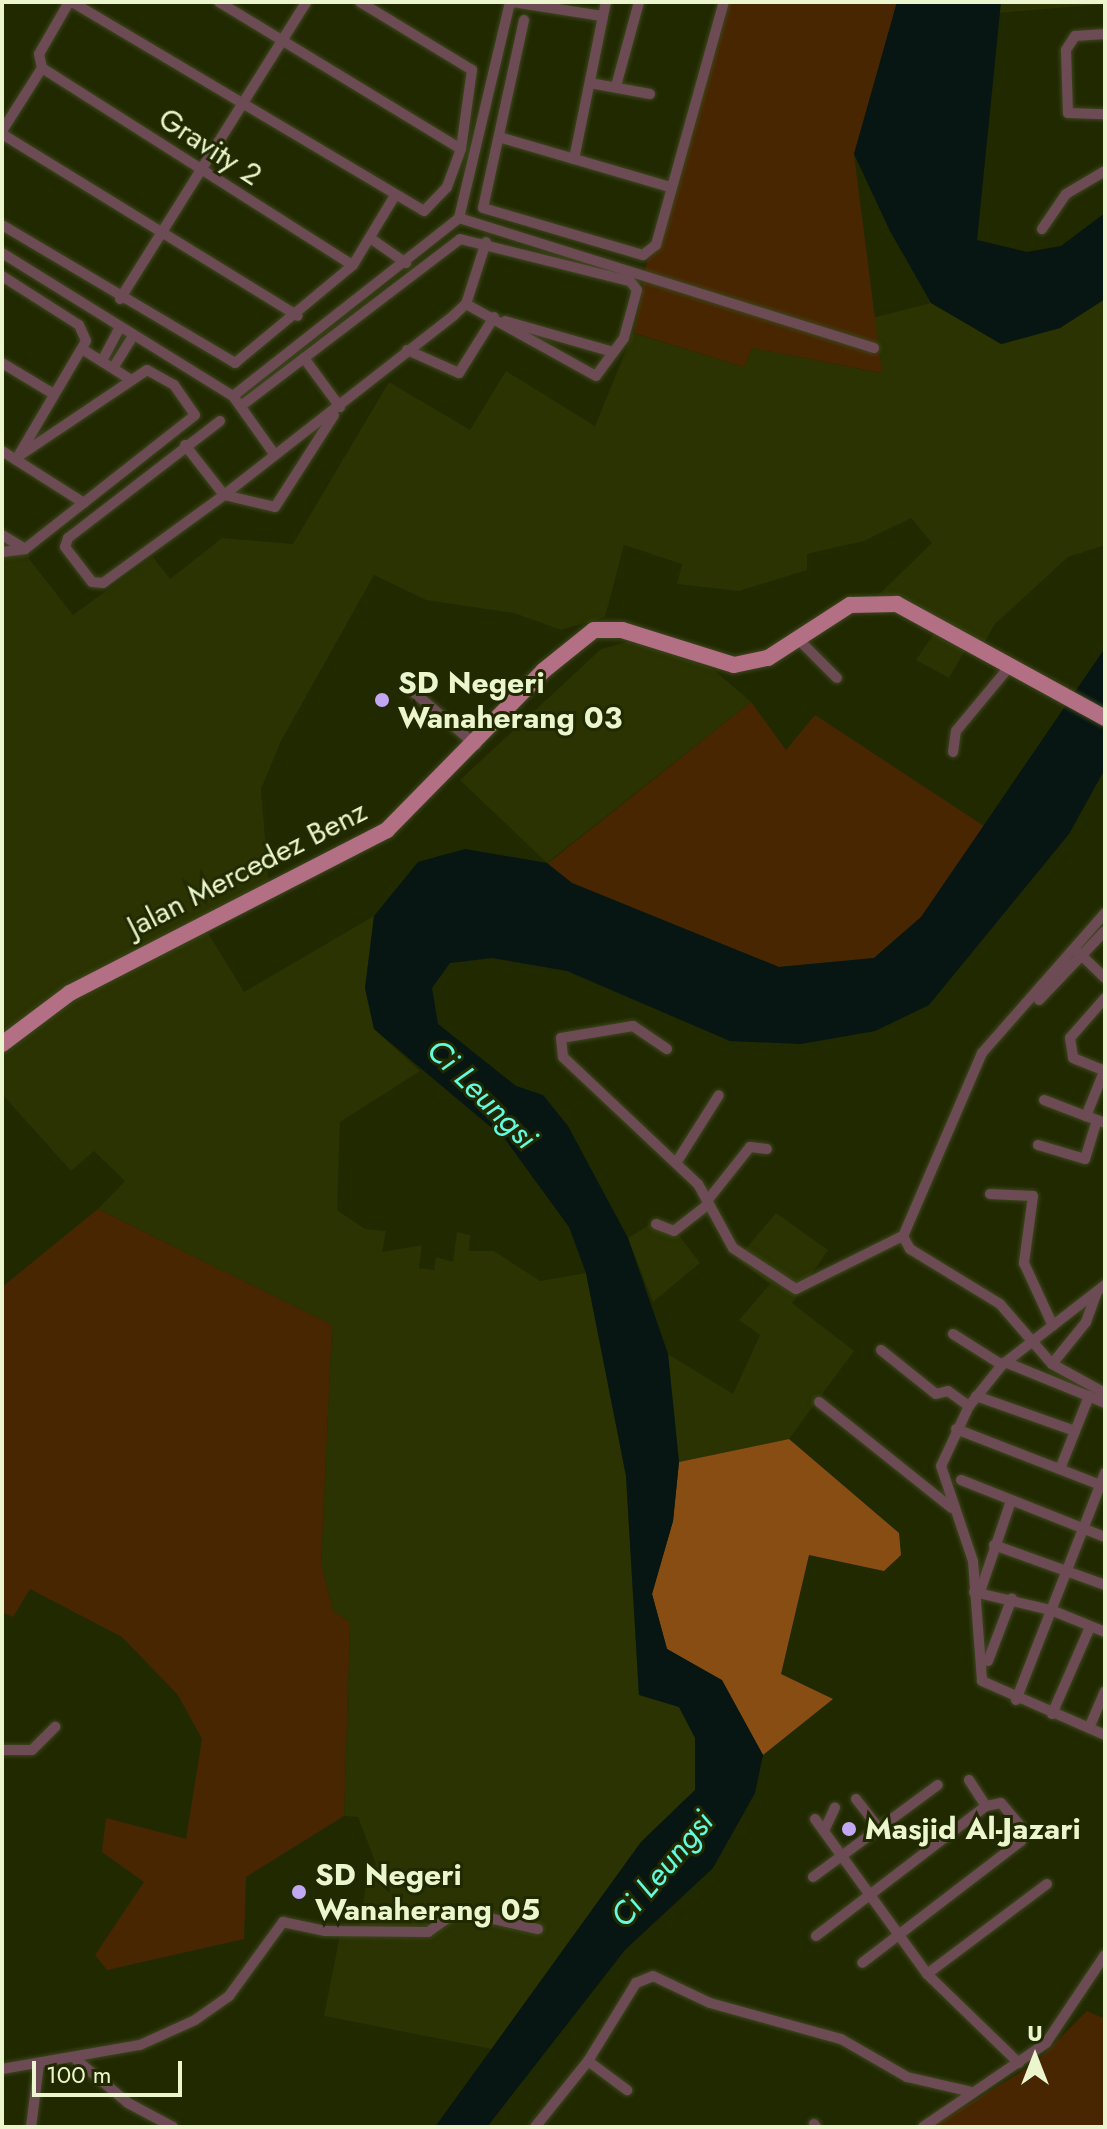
<!DOCTYPE html>
<style>
body{margin:0}
#map{position:relative;width:1107px;height:2129px;overflow:hidden;background:#212900;font-family:Jost,sans-serif}
div>[style]{position:absolute}
[style*='--x']{left:calc(var(--x)*1px);top:calc(var(--y)*1px);width:calc(var(--w)*1px);rotate:calc(var(--a)*1deg)}
.built>*{inset:0;background:#2a3301}
.green>*{inset:0;background:#492602}
.forest>*{inset:0;background:#874d13}
.water>*{inset:0;background:#071513}
.roads{filter:drop-shadow(0 0 2px #3d461d) drop-shadow(0 0 2px #3d461d)}
.street>*{height:10px;margin:-5px;padding:0 5px;transform-origin:5px;border-radius:5px;background:#6d4b55}
.primary>*{height:16px;margin:-8px;padding:0 8px;transform-origin:8px;border-radius:8px;background:#b36f84}
.dots>*{width:22px;height:22px;translate:-50% -50%;box-sizing:border-box;border:4px solid #212900;border-radius:50%}
span{translate:-50% -50%;white-space:nowrap;text-align:center;line-height:1.15;-webkit-text-stroke:6px #212900;paint-order:stroke}
.street-label{font-size:30px;color:#ebf6cf}
.poi-label{font-size:30px;color:#ebf6cf;font-weight:700}
.left{translate:0 -50%;text-align:left}
.water-label{font-size:32px;color:#63fae1;font-style:italic}
.frame{position:absolute;inset:0;border:4px solid #ebf6cf;pointer-events:none}
.north{position:absolute;left:995px;top:2017px;width:80px;height:80px;-webkit-text-stroke:6px #212900;paint-order:stroke;rotate:0deg;font-size:22px;font-weight:700;line-height:32px;text-align:center;color:#ebf6cf}
.north::after{content:'';display:block;margin:auto;width:28px;height:36px;background:#ebf6cf;clip-path:polygon(50% 0,100% 100%,50% 72%,0 100%)}
.scale{position:absolute;left:32px;top:2061px;width:150px;height:36px;box-sizing:border-box;border:4px solid #ebf6cf;border-top:0;padding-left:10px;font-size:24px;line-height:28px;white-space:nowrap;color:#ebf6cf;-webkit-text-stroke:6px #212900;paint-order:stroke}
</style>
<div id="map">
<div class="built">
<i style="clip-path:polygon(1001px 2px,1105px 2px,1105px 4px,997px 13px)"></i>
<i style="clip-path:polygon(1105px 299px,1105px 545px,1068px 557px,995px 624px,978px 653px,967px 647px,949px 678px,916px 660px,937px 629px,898px 607px,869px 604px,932px 543px,911px 518px,864px 541px,807px 554px,807px 570px,739px 591px,677px 584px,682px 564px,624px 545px,605px 617px,561px 630px,514px 613px,426px 600px,374px 575px,281px 741px,261px 789px,270px 897px,208px 933px,244px 992px,374px 916px,365px 988px,374px 1029px,420px 1071px,340px 1122px,337px 1210px,365px 1229px,386px 1231px,382px 1252px,422px 1245px,419px 1268px,434px 1270px,436px 1257px,453px 1262px,457px 1232px,470px 1235px,469px 1251px,494px 1251px,540px 1281px,586px 1273px,626px 1476px,639px 1694px,679px 1707px,695px 1737px,695px 1790px,641px 1842px,492px 2049px,324px 2016px,340px 1935px,359px 1934px,367px 1875px,376px 1864px,358px 1817px,344px 1816px,350px 1622px,333px 1611px,321px 1563px,332px 1325px,98px 1209px,125px 1181px,94px 1151px,71px 1171px,2px 1094px,2px 555px,29px 550px,29px 559px,73px 615px,153px 557px,170px 579px,222px 538px,293px 544px,389px 382px,470px 430px,506px 371px,595px 426px,633px 333px,744px 367px,752px 348px,881px 373px,872px 318px,931px 303px,1002px 344px,1060px 328px)"></i>
<i style="clip-path:polygon(634px 640px,713px 669px,751px 702px,547px 863px,460px 780px,601px 649px)"></i>
<i style="clip-path:polygon(776px 1213px,828px 1250px,792px 1303px,854px 1351px,789px 1439px,679px 1462px,668px 1354px,733px 1394px,760px 1335px,739px 1320px,770px 1284px,737px 1259px)"></i>
<i style="clip-path:polygon(652px 1223px,661px 1232px,671px 1225px,700px 1263px,653px 1302px,628px 1238px)"></i>
</div>
<div class="green">
<i style="clip-path:polygon(726px 2px,897px 2px,854px 154px,882px 373px,752px 348px,744px 367px,634px 333px,646px 265px)"></i>
<i style="clip-path:polygon(751px 702px,786px 750px,815px 715px,987px 828px,921px 917px,874px 958px,779px 967px,572px 883px,547px 864px)"></i>
<i style="clip-path:polygon(98px 1209px,332px 1325px,321px 1563px,333px 1611px,350px 1622px,344px 1816px,246px 1877px,244px 1939px,107px 1970px,95px 1955px,144px 1882px,102px 1852px,106px 1818px,186px 1839px,202px 1739px,178px 1695px,122px 1637px,30px 1589px,13px 1617px,2px 1612px,2px 1287px)"></i>
<i style="clip-path:polygon(1087px 2011px,1105px 2019px,1105px 2127px,931px 2127px,1034px 2064px)"></i>
</div>
<div class="forest">
<i style="clip-path:polygon(789px 1439px,899px 1533px,901px 1555px,884px 1571px,809px 1555px,781px 1674px,833px 1699px,763px 1755px,722px 1681px,667px 1649px,652px 1594px,673px 1521px,679px 1462px)"></i>
</div>
<div class="water">
<i style="clip-path:polygon(897px 2px,1001px 2px,977px 240px,1027px 252px,1061px 246px,1105px 213px,1105px 299px,1060px 328px,1001px 344px,931px 303px,890px 231px,854px 154px)"></i>
<i style="clip-path:polygon(1105px 648px,1105px 769px,1069px 834px,929px 1005px,875px 1031px,801px 1044px,730px 1041px,567px 971px,492px 958px,450px 963px,432px 988px,438px 1024px,516px 1086px,543px 1095px,568px 1126px,628px 1238px,668px 1354px,679px 1462px,673px 1521px,652px 1594px,667px 1649px,722px 1680px,763px 1755px,755px 1793px,713px 1868px,625px 1950px,487px 2127px,435px 2127px,641px 1842px,695px 1790px,695px 1738px,679px 1707px,639px 1695px,626px 1476px,586px 1273px,569px 1227px,505px 1139px,374px 1029px,365px 988px,374px 916px,418px 862px,465px 849px,547px 863px,572px 883px,779px 967px,874px 958px,921px 917px)"></i>
</div>
<div class="roads">
<div class="street">
<i style="--x:72;--y:2;--w:409;--a:30.7"></i>
<i style="--x:424;--y:211;--w:33;--a:-46"></i>
<i style="--x:447;--y:187;--w:40;--a:-69.8"></i>
<i style="--x:461;--y:149;--w:80;--a:-82.1"></i>
<i style="--x:472;--y:70;--w:131;--a:-148.7"></i>
<i style="--x:219;--y:2;--w:283;--a:31.3"></i>
<i style="--x:513;--y:2;--w:90;--a:8.9"></i>
<i style="--x:524;--y:20;--w:192;--a:102.3"></i>
<i style="--x:483;--y:208;--w:167;--a:16.4"></i>
<i style="--x:643;--y:255;--w:16;--a:-38"></i>
<i style="--x:656;--y:245;--w:252;--a:-74.4"></i>
<i style="--x:1105;--y:34;--w:30;--a:176"></i>
<i style="--x:1075;--y:36;--w:17;--a:123"></i>
<i style="--x:1066;--y:50;--w:63;--a:88.2"></i>
<i style="--x:1068;--y:113;--w:37;--a:2"></i>
<i style="--x:42;--y:68;--w:368;--a:32.4"></i>
<i style="--x:590;--y:83;--w:61;--a:10.4"></i>
<i style="--x:616;--y:86;--w:87;--a:-74.7"></i>
<i style="--x:2;--y:131;--w:75;--a:-57.6"></i>
<i style="--x:42;--y:68;--w:14;--a:-102"></i>
<i style="--x:39;--y:54;--w:60;--a:-60"></i>
<i style="--x:2;--y:134;--w:347;--a:31.6"></i>
<i style="--x:499;--y:137;--w:178;--a:16.3"></i>
<i style="--x:574;--y:159;--w:160;--a:-78.5"></i>
<i style="--x:459;--y:218;--w:435;--a:17.4"></i>
<i style="--x:2;--y:225;--w:271;--a:30.6"></i>
<i style="--x:235;--y:363;--w:153;--a:-39.7"></i>
<i style="--x:353;--y:265;--w:79;--a:-58.9"></i>
<i style="--x:1042;--y:229;--w:42;--a:-55.6"></i>
<i style="--x:1066;--y:194;--w:45;--a:-30.5"></i>
<i style="--x:370;--y:238;--w:44;--a:34.8"></i>
<i style="--x:2;--y:253;--w:272;--a:31.8"></i>
<i style="--x:233;--y:396;--w:72;--a:54.6"></i>
<i style="--x:2;--y:276;--w:91;--a:32.5"></i>
<i style="--x:79;--y:325;--w:17;--a:66"></i>
<i style="--x:86;--y:341;--w:138;--a:120.5"></i>
<i style="--x:120;--y:299;--w:350;--a:-57.9"></i>
<i style="--x:505;--y:321;--w:112;--a:16"></i>
<i style="--x:82;--y:349;--w:54;--a:32.2"></i>
<i style="--x:407;--y:350;--w:57;--a:23.9"></i>
<i style="--x:459;--y:373;--w:66;--a:-58"></i>
<i style="--x:304;--y:358;--w:61;--a:53.7"></i>
<i style="--x:102;--y:361;--w:36;--a:-62"></i>
<i style="--x:2;--y:363;--w:58;--a:31"></i>
<i style="--x:113;--y:368;--w:36;--a:-58"></i>
<i style="--x:233;--y:396;--w:288;--a:-38.2"></i>
<i style="--x:459;--y:218;--w:222;--a:-76.7"></i>
<i style="--x:241;--y:406;--w:275;--a:-37.3"></i>
<i style="--x:460;--y:239;--w:175;--a:13.9"></i>
<i style="--x:630;--y:281;--w:11;--a:52"></i>
<i style="--x:637;--y:290;--w:50;--a:105.2"></i>
<i style="--x:624;--y:338;--w:47;--a:126.4"></i>
<i style="--x:596;--y:376;--w:149;--a:-151"></i>
<i style="--x:220;--y:421;--w:192;--a:142.4"></i>
<i style="--x:68;--y:538;--w:9;--a:108"></i>
<i style="--x:65;--y:547;--w:44;--a:52.4"></i>
<i style="--x:92;--y:582;--w:11;--a:5"></i>
<i style="--x:103;--y:583;--w:150;--a:-36"></i>
<i style="--x:224;--y:495;--w:292;--a:-38"></i>
<i style="--x:454;--y:315;--w:16;--a:-43"></i>
<i style="--x:466;--y:304;--w:65;--a:-72.1"></i>
<i style="--x:185;--y:445;--w:63;--a:52"></i>
<i style="--x:224;--y:495;--w:52;--a:13.2"></i>
<i style="--x:275;--y:507;--w:109;--a:-57.3"></i>
<i style="--x:2;--y:451;--w:97;--a:32.4"></i>
<i style="--x:2;--y:535;--w:27;--a:31"></i>
<i style="--x:2;--y:552;--w:23;--a:-7"></i>
<i style="--x:25;--y:549;--w:216;--a:-38.2"></i>
<i style="--x:195;--y:415;--w:37;--a:-125"></i>
<i style="--x:174;--y:385;--w:31;--a:-151"></i>
<i style="--x:147;--y:370;--w:151;--a:146.1"></i>
<i style="--x:798;--y:639;--w:55;--a:45"></i>
<i style="--x:411;--y:690;--w:85;--a:40.2"></i>
<i style="--x:953;--y:752;--w:21;--a:-82"></i>
<i style="--x:956;--y:731;--w:85;--a:-50.3"></i>
<i style="--x:1105;--y:913;--w:186;--a:131.3"></i>
<i style="--x:982;--y:1053;--w:199;--a:113.3"></i>
<i style="--x:903;--y:1236;--w:15;--a:62"></i>
<i style="--x:910;--y:1249;--w:105;--a:31.4"></i>
<i style="--x:1000;--y:1304;--w:79;--a:49.1"></i>
<i style="--x:1052;--y:1364;--w:60;--a:28.7"></i>
<i style="--x:1078;--y:952;--w:37;--a:44"></i>
<i style="--x:1105;--y:998;--w:53;--a:131.2"></i>
<i style="--x:1070;--y:1038;--w:20;--a:81"></i>
<i style="--x:1073;--y:1058;--w:35;--a:22"></i>
<i style="--x:1039;--y:1000;--w:95;--a:-46.3"></i>
<i style="--x:667;--y:1049;--w:41;--a:-145.9"></i>
<i style="--x:633;--y:1026;--w:73;--a:170.5"></i>
<i style="--x:561;--y:1038;--w:19;--a:84"></i>
<i style="--x:563;--y:1057;--w:185;--a:43.3"></i>
<i style="--x:698;--y:1184;--w:73;--a:61.3"></i>
<i style="--x:733;--y:1248;--w:75;--a:33.1"></i>
<i style="--x:796;--y:1289;--w:119;--a:-26.4"></i>
<i style="--x:1105;--y:1069;--w:51;--a:112"></i>
<i style="--x:1086;--y:1116;--w:20;--a:20"></i>
<i style="--x:1044;--y:1100;--w:45;--a:20.9"></i>
<i style="--x:1038;--y:1145;--w:49;--a:16.6"></i>
<i style="--x:1085;--y:1159;--w:41;--a:-72.9"></i>
<i style="--x:676;--y:1163;--w:80;--a:-57.7"></i>
<i style="--x:990;--y:1194;--w:43;--a:2.7"></i>
<i style="--x:1033;--y:1196;--w:68;--a:97.7"></i>
<i style="--x:1024;--y:1263;--w:69;--a:65.3"></i>
<i style="--x:707;--y:1201;--w:69;--a:-51.5"></i>
<i style="--x:750;--y:1147;--w:17;--a:7"></i>
<i style="--x:656;--y:1224;--w:19;--a:21"></i>
<i style="--x:674;--y:1231;--w:41;--a:-38"></i>
<i style="--x:1105;--y:1285;--w:130;--a:142.2"></i>
<i style="--x:1002;--y:1365;--w:53;--a:128.8"></i>
<i style="--x:969;--y:1406;--w:66;--a:115"></i>
<i style="--x:941;--y:1466;--w:100;--a:71.4"></i>
<i style="--x:973;--y:1561;--w:120;--a:85.7"></i>
<i style="--x:982;--y:1681;--w:134;--a:23.7"></i>
<i style="--x:953;--y:1334;--w:58;--a:32.3"></i>
<i style="--x:881;--y:1350;--w:70;--a:38.7"></i>
<i style="--x:936;--y:1394;--w:12;--a:-14"></i>
<i style="--x:948;--y:1391;--w:26;--a:36"></i>
<i style="--x:1005;--y:1362;--w:108;--a:22.3"></i>
<i style="--x:1052;--y:1364;--w:54;--a:-51"></i>
<i style="--x:1086;--y:1322;--w:32;--a:-70"></i>
<i style="--x:976;--y:1396;--w:105;--a:19.5"></i>
<i style="--x:819;--y:1402;--w:170;--a:38.6"></i>
<i style="--x:956;--y:1429;--w:158;--a:21.2"></i>
<i style="--x:1060;--y:1469;--w:79;--a:-68.3"></i>
<i style="--x:961;--y:1480;--w:155;--a:21.6"></i>
<i style="--x:994;--y:1545;--w:118;--a:19.8"></i>
<i style="--x:981;--y:1589;--w:93;--a:-71.2"></i>
<i style="--x:974;--y:1592;--w:79;--a:13.2"></i>
<i style="--x:1051;--y:1610;--w:58;--a:22.2"></i>
<i style="--x:988;--y:1661;--w:67;--a:-69.1"></i>
<i style="--x:1016;--y:1700;--w:244;--a:-68.6"></i>
<i style="--x:1052;--y:1714;--w:95;--a:-66.4"></i>
<i style="--x:1089;--y:1728;--w:40;--a:-66.6"></i>
<i style="--x:2;--y:1750;--w:30;--a:0"></i>
<i style="--x:32;--y:1750;--w:33;--a:-45"></i>
<i style="--x:969;--y:1780;--w:31;--a:57"></i>
<i style="--x:856;--y:1799;--w:39;--a:52"></i>
<i style="--x:815;--y:1819;--w:191;--a:54.1"></i>
<i style="--x:927;--y:1974;--w:128;--a:44.1"></i>
<i style="--x:824;--y:1831;--w:26;--a:-65"></i>
<i style="--x:813;--y:1877;--w:155;--a:-36.4"></i>
<i style="--x:816;--y:1936;--w:214;--a:-37.4"></i>
<i style="--x:986;--y:1806;--w:15;--a:-11"></i>
<i style="--x:1001;--y:1803;--w:33;--a:50"></i>
<i style="--x:1022;--y:1828;--w:13;--a:94"></i>
<i style="--x:1021;--y:1841;--w:200;--a:142.5"></i>
<i style="--x:927;--y:1974;--w:150;--a:-36.9"></i>
<i style="--x:73;--y:2057;--w:72;--a:39.9"></i>
<i style="--x:128;--y:2103;--w:51;--a:28.1"></i>
<i style="--x:588;--y:2061;--w:49;--a:36.6"></i>
<i style="--x:2;--y:2069;--w:140;--a:-9.9"></i>
<i style="--x:140;--y:2045;--w:60;--a:-24.4"></i>
<i style="--x:195;--y:2020;--w:42;--a:-35.2"></i>
<i style="--x:229;--y:1996;--w:92;--a:-53.9"></i>
<i style="--x:283;--y:1922;--w:43;--a:12.1"></i>
<i style="--x:325;--y:1931;--w:103;--a:0.6"></i>
<i style="--x:428;--y:1932;--w:37;--a:-35"></i>
<i style="--x:458;--y:1911;--w:82;--a:12.7"></i>
<i style="--x:814;--y:2124;--w:4;--a:56"></i>
<i style="--x:31;--y:2127;--w:64;--a:-82.8"></i>
<i style="--x:535;--y:2127;--w:85;--a:-51.2"></i>
<i style="--x:588;--y:2061;--w:92;--a:-58.4"></i>
<i style="--x:636;--y:1983;--w:18;--a:-22"></i>
<i style="--x:653;--y:1976;--w:63;--a:25.3"></i>
<i style="--x:710;--y:2003;--w:136;--a:15.4"></i>
<i style="--x:841;--y:2039;--w:76;--a:29.9"></i>
<i style="--x:907;--y:2077;--w:63;--a:12.9"></i>
<i style="--x:923;--y:2127;--w:149;--a:-34.3"></i>
<i style="--x:1046;--y:2043;--w:106;--a:-56.2"></i>
</div>
<div class="primary">
<i style="--x:2;--y:1044;--w:85;--a:-36.9"></i>
<i style="--x:70;--y:993;--w:356;--a:-27.2"></i>
<i style="--x:387;--y:830;--w:223;--a:-45.5"></i>
<i style="--x:543;--y:671;--w:65;--a:-38.8"></i>
<i style="--x:594;--y:630;--w:28;--a:0"></i>
<i style="--x:622;--y:630;--w:117;--a:17.4"></i>
<i style="--x:734;--y:665;--w:35;--a:-12"></i>
<i style="--x:768;--y:658;--w:98;--a:-32.9"></i>
<i style="--x:850;--y:605;--w:47;--a:-1.2"></i>
<i style="--x:897;--y:604;--w:237;--a:28.7"></i>
</div>
</div>
<div class="dots">
<i style="left:382px;top:700px;background:#c2a8f2"></i>
<i style="left:849px;top:1829px;background:#c2a8f2"></i>
<i style="left:299px;top:1892px;background:#c2a8f2"></i>
</div>
<div class="street-label">
<span style="left:210px;top:147px;rotate:33deg">Gravity 2</span>
<span style="left:247px;top:869px;rotate:-27deg">Jalan Mercedez Benz</span>
</div>
<div class="poi-label">
<span class="left" style="left:398px;top:700px">SD Negeri<br>Wanaherang 03</span>
<span class="left" style="left:865px;top:1829px">Masjid Al-Jazari</span>
<span class="left" style="left:315px;top:1892px">SD Negeri<br>Wanaherang 05</span>
</div>
<div class="water-label">
<span style="left:482px;top:1094px;rotate:45deg">Ci Leungsi</span>
<span style="left:662px;top:1869px;rotate:-50deg">Ci Leungsi</span>
</div>
<div class="frame"></div>
<div class="north">U</div>
<div class="scale">100 m</div>
</div>
